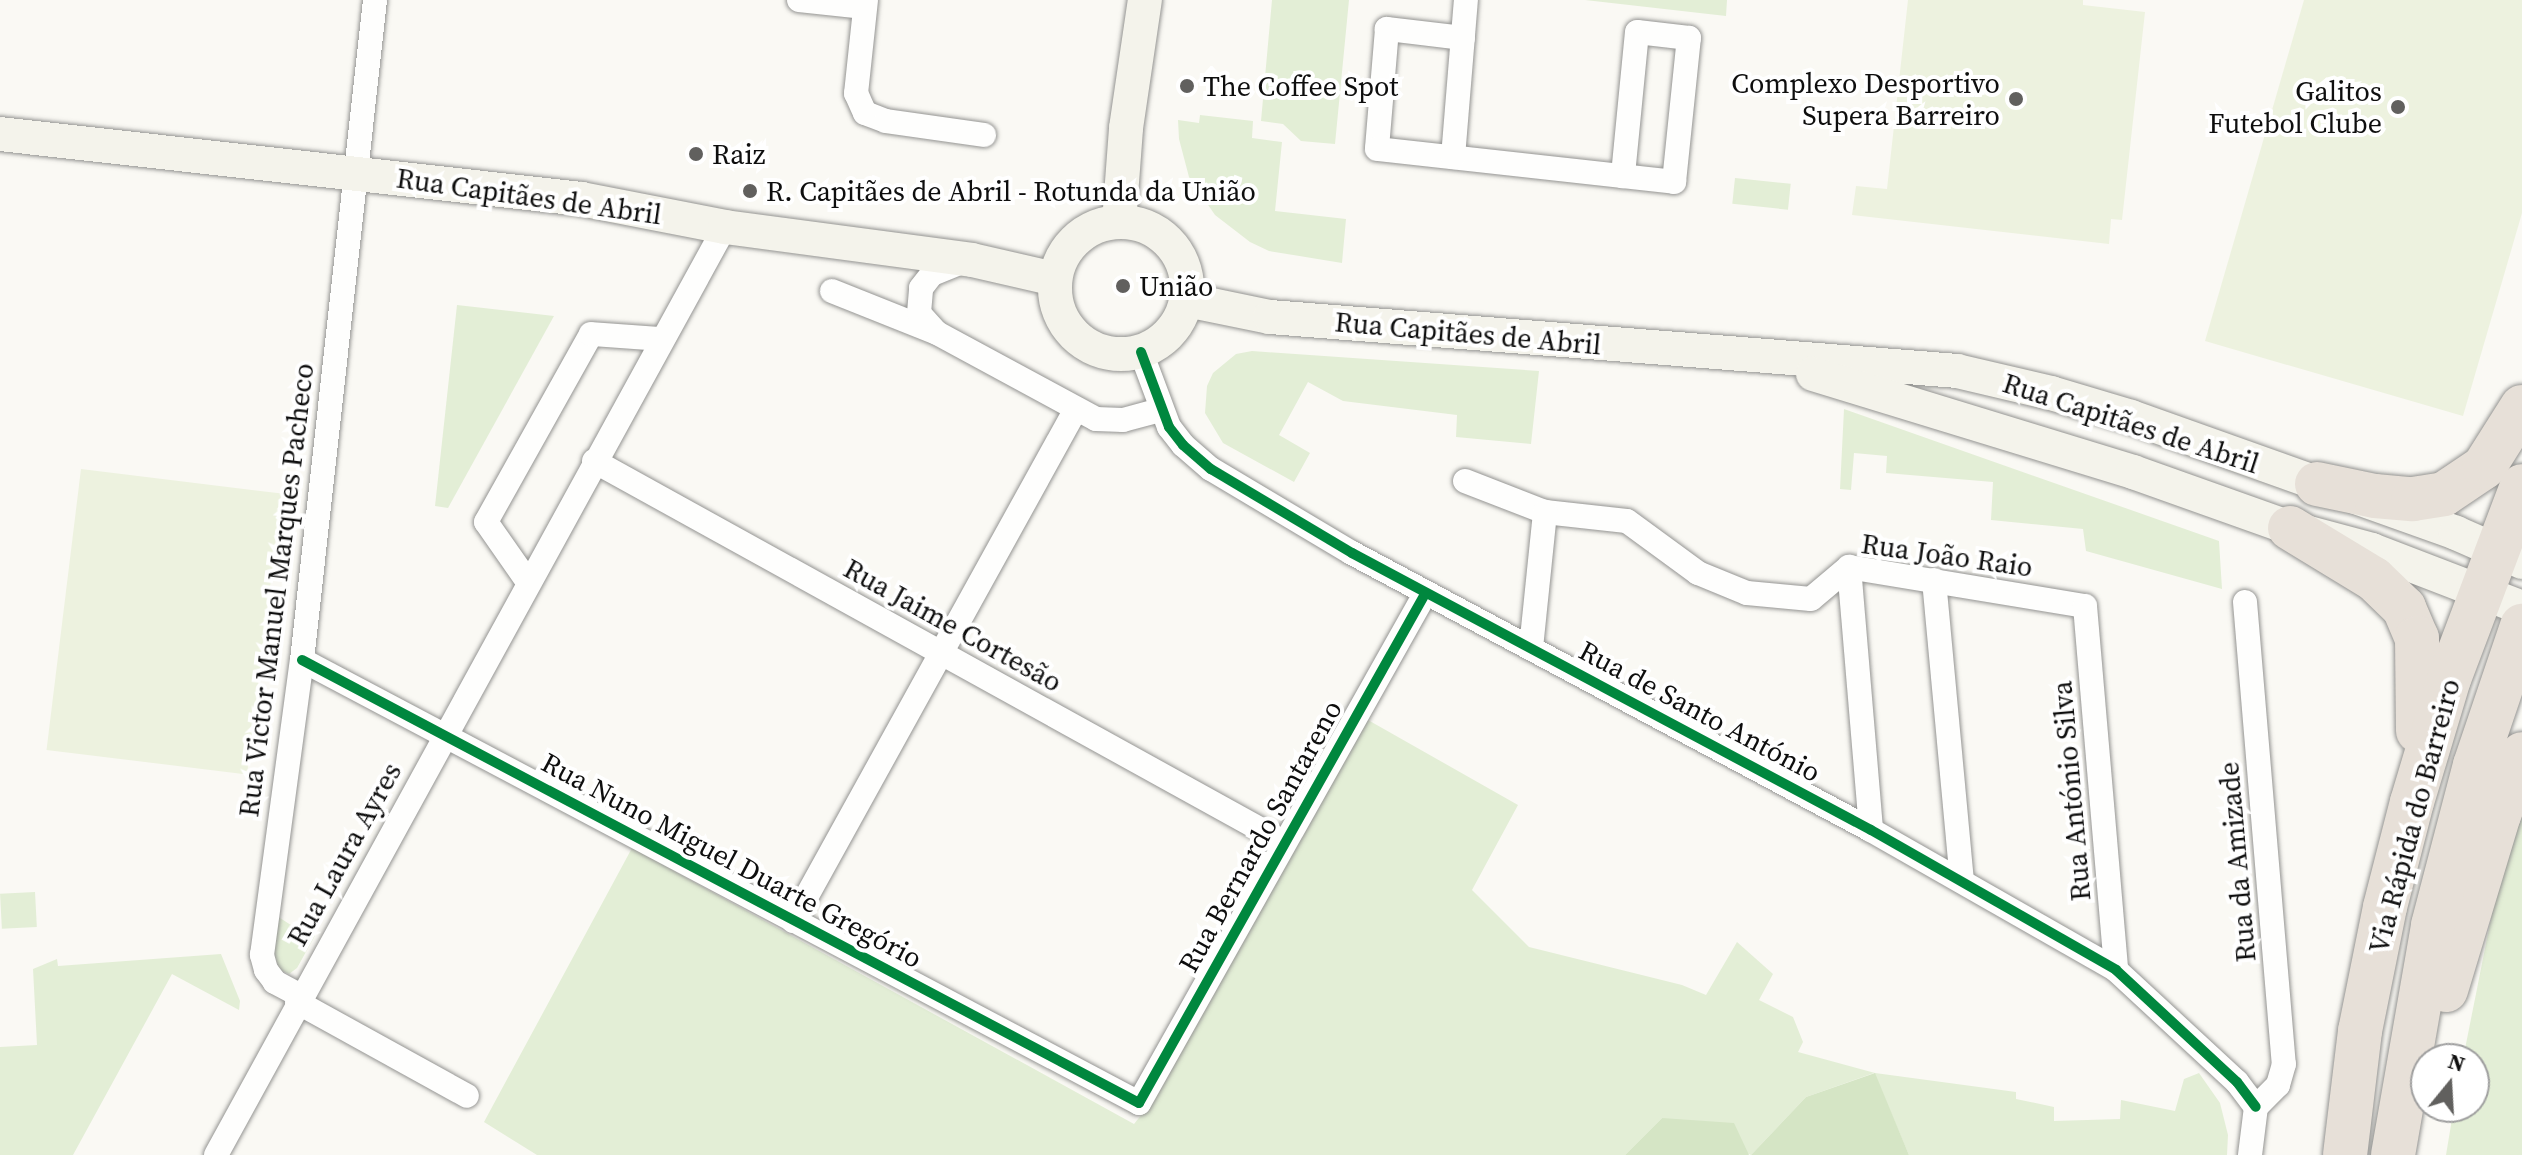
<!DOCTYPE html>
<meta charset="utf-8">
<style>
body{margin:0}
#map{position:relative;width:2522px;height:1155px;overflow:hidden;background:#faf9f4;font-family:"Source Serif 4",serif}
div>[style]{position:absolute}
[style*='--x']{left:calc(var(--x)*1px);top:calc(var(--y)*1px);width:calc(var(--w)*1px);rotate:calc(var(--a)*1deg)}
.green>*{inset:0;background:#e3eed6;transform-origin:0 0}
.forest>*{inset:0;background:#d5e5c5}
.pitch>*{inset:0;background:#edf2df;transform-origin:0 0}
.roads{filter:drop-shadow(0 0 2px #949492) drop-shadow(0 0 2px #949492)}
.street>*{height:24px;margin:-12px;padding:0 12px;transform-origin:12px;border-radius:12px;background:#fefefd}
.secondary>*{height:34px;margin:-17px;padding:0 17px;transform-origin:17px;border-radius:17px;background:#f4f3eb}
.secondary>.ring{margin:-17px;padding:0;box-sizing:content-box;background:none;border:34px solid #f4f3eb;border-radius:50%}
.highway>*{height:44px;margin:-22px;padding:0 22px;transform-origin:22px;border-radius:22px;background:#e7e0d8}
.cycleway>*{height:10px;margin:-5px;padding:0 5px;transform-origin:5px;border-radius:5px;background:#00873e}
.dots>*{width:22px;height:22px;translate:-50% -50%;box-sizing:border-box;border:4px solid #fff;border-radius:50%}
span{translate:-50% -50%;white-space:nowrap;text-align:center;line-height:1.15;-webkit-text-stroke:8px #fff;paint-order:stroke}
.poi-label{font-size:28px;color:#0e0e0e}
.right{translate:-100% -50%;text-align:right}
.left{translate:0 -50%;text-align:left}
.street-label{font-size:28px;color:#0e0e0e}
.north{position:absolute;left:2410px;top:1043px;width:80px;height:80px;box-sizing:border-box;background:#fff;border:2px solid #9f9f9f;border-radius:50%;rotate:18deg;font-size:22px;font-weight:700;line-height:32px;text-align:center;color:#0e0e0e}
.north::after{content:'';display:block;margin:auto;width:28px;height:36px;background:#61605e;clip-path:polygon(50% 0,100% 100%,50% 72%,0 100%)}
</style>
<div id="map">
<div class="green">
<i style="clip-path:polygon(1272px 0,1349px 0,1335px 144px,1301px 141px,1283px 124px,1261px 121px)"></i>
<i style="clip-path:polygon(1585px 0,1727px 0,1726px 16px)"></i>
<i style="clip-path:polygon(1200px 115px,1253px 121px,1252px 138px,1282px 142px,1275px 211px,1346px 219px,1342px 263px,1269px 251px,1250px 242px,1215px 215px,1189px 177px,1179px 139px,1178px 120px,1199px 123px)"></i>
<i style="left:1735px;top:178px;width:56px;height:26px;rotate:6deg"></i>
<i style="clip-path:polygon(457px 305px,554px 316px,448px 508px,435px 506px)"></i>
<i style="clip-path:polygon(1252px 351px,1539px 371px,1531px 444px,1456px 437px,1457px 415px,1343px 401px,1308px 382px,1279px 435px,1310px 453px,1294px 482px,1223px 443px,1205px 413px,1207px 386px,1213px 373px,1236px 354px)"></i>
<i style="clip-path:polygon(1844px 409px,2219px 541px,2222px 589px,2086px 551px,2083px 529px,1991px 520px,1993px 482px,1886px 473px,1887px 456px,1854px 453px,1851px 490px,1840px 489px)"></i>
<i style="clip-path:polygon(1368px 720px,1518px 805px,1472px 890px,1529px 947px,1682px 985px,1706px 995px,1737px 942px,1773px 974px,1759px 1000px,1793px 1017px,1803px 1042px,1798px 1052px,1875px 1073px,2016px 1092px,2016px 1099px,2054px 1107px,2054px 1121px,2120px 1119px,2121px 1100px,2175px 1111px,2184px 1079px,2199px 1073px,2220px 1103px,2228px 1135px,2227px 1155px,1909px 1155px,1874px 1073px,1806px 1097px,1751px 1155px,1662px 1118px,1625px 1155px,537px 1155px,484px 1122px,632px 848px,1134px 1124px,1158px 1094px)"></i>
<i style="clip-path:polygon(2522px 797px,2522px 1155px,2446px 1155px,2454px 1107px,2474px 1107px,2474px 1059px,2463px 1059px,2503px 858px)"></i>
<i style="left:35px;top:892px;width:35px;height:35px;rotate:87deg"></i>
<i style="clip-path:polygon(277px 916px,297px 929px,317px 932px,297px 968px,289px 974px,280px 970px,272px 950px)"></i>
<i style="clip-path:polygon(221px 954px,240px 1001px,239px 1010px,172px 974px,73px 1155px,0 1155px,0 1047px,37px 1045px,33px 969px,57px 959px,58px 966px)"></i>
</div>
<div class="forest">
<i style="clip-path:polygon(1875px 1073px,1909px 1155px,1751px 1155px,1806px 1097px)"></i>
<i style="clip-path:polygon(1662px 1118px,1734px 1123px,1749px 1155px,1625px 1155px)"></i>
</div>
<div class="pitch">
<i style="clip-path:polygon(1908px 0,2083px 0,2083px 5px,2145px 12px,2122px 220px,2111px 219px,2109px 244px,1852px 215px,1856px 186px,1887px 189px)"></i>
<i style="clip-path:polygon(2304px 0,2522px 0,2522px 213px,2463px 416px,2205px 341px)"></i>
<i style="left:81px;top:469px;width:202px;height:283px;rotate:7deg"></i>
</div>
<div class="roads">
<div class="street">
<i style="--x:799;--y:0;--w:66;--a:6.1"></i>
<i style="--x:866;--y:0;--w:94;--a:96.1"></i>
<i style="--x:856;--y:93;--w:22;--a:66"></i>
<i style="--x:865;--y:113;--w:22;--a:21"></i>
<i style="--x:886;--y:121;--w:99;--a:8.1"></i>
<i style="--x:1463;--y:38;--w:77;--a:-173.2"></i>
<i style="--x:1387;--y:29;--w:120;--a:94.8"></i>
<i style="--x:1377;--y:149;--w:299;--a:6.3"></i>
<i style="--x:1674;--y:182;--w:145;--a:-84.1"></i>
<i style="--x:1689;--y:38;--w:52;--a:-173.4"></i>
<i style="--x:1637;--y:32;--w:145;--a:95.6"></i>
<i style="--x:1453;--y:157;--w:158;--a:-85.3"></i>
<i style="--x:832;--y:291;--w:113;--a:21.8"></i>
<i style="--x:937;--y:333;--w:181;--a:28.4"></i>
<i style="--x:1096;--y:419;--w:27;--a:2"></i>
<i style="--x:1123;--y:420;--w:38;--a:-15"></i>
<i style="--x:935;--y:331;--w:24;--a:-132"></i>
<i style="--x:919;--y:313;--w:25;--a:-85"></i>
<i style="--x:921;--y:288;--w:18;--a:-52"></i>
<i style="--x:932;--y:274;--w:35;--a:-22"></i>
<i style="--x:1141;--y:352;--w:80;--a:69.5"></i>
<i style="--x:1169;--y:427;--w:23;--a:52"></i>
<i style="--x:1183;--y:445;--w:37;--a:41"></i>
<i style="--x:1211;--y:469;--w:164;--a:30.8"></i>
<i style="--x:1352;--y:553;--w:588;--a:28.09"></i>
<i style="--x:1871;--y:830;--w:282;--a:29.7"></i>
<i style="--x:2116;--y:970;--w:165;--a:42.8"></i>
<i style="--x:2237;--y:1082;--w:31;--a:53"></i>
<i style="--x:594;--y:461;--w:787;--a:28.94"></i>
<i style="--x:1465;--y:481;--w:86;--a:21.2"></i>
<i style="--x:1545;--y:512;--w:82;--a:6.3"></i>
<i style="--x:1627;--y:521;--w:88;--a:36.2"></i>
<i style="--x:1698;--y:573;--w:53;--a:22.2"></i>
<i style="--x:1747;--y:593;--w:64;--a:5.4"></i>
<i style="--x:1811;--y:599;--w:50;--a:-40.1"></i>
<i style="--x:1849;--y:567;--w:239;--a:9.4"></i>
<i style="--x:2085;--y:606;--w:365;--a:85.1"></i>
<i style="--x:1849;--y:567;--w:264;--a:85.2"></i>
<i style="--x:1934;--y:580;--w:302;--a:84.7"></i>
<i style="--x:528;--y:582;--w:73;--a:-125"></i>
<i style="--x:486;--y:522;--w:215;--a:-60.8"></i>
<i style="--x:591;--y:334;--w:70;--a:4.1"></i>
<i style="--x:2245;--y:602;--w:464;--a:85.2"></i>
<i style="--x:2284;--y:1064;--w:22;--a:106"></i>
<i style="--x:2278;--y:1085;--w:31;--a:135"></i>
<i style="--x:1531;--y:648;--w:137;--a:-84.1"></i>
<i style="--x:302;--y:660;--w:947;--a:27.89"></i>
<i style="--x:1139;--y:1103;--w:584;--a:-60.67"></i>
<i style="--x:793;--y:921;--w:585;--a:-61.07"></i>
<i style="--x:301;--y:996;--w:30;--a:-152"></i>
<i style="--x:275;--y:982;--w:15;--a:-127"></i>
<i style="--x:266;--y:970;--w:16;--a:-105"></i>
<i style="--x:262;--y:955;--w:298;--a:-82.3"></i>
<i style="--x:302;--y:660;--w:664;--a:-83.69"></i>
<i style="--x:297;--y:1002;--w:194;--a:28.9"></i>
<i style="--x:216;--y:1155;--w:1058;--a:-61.26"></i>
<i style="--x:2250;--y:1155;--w:48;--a:-82.9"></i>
</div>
<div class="secondary">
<i style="--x:0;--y:134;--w:585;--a:6.38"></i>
<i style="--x:581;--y:199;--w:147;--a:11"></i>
<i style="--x:725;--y:227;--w:249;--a:7.6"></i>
<i style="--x:972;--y:260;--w:85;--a:12.9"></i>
<i class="ring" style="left:1055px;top:222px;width:98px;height:98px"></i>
<i style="--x:1119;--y:222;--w:94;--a:-85.7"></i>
<i style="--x:1126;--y:128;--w:129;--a:-81.6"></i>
<i style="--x:1187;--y:300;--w:85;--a:11.6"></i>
<i style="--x:1270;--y:317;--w:689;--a:4.49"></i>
<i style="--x:1957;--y:371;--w:97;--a:13.2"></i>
<i style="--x:2051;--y:393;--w:84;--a:16.7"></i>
<i style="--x:2131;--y:417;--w:345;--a:19.6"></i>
<i style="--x:2456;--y:533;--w:72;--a:23.7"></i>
<i style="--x:1813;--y:374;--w:335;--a:17"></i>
<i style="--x:2133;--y:472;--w:167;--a:19.6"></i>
<i style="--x:2290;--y:528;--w:85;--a:15"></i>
<i style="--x:2372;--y:550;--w:161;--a:21.1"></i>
</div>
<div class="highway">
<i style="--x:2317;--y:484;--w:59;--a:11.7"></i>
<i style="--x:2375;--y:496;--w:38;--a:5"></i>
<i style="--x:2413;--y:499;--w:31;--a:-9"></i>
<i style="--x:2444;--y:494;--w:48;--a:-34"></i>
<i style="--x:2484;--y:467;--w:71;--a:-57.7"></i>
<i style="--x:2290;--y:528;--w:98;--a:31.3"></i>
<i style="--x:2374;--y:579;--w:42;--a:44"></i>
<i style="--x:2404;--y:608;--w:33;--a:67"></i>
<i style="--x:2417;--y:638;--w:93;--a:89.4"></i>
<i style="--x:2446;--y:990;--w:183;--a:-73.2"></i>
<i style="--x:2499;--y:815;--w:65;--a:-69.3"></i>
<i style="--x:2345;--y:1155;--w:125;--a:-83.1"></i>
<i style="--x:2360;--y:1031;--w:126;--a:-78.6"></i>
<i style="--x:2385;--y:907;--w:108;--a:-75.6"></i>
<i style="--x:2412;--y:802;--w:128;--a:-73.3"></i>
<i style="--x:2449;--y:679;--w:206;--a:-69.3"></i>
<i style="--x:2393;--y:1155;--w:233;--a:-80.1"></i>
<i style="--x:2433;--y:925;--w:165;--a:-75.3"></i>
<i style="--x:2475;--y:765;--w:147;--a:-71.3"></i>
</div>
</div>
<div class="cycleway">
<i style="--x:1141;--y:352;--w:80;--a:69.5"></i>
<i style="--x:1169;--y:427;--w:23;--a:52"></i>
<i style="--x:1183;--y:445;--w:37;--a:41"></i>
<i style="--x:1211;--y:469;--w:164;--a:30.8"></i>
<i style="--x:1352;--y:553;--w:588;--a:28.09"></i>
<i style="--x:1871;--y:830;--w:282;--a:29.7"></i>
<i style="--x:2116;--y:970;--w:165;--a:42.8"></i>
<i style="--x:2237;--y:1082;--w:31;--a:53"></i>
<i style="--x:302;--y:660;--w:947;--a:27.89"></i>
<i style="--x:1139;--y:1103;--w:584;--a:-60.67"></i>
</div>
<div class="dots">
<i style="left:1187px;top:86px;background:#61605e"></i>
<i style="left:2016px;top:99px;background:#61605e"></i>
<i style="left:2398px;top:107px;background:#61605e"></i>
<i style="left:696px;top:154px;background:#61605e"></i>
<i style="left:750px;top:191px;background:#61605e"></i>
<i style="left:1123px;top:286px;background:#61605e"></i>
</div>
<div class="poi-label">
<span class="right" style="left:2000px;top:99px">Complexo Desportivo<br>Supera Barreiro</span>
<span class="left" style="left:1203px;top:86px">The Coffee Spot</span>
<span class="right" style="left:2382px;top:107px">Galitos<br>Futebol Clube</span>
<span class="left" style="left:712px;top:154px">Raiz</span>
<span class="left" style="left:766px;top:191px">R. Capitães de Abril - Rotunda da União</span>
<span class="left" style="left:1139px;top:286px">União</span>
</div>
<div class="street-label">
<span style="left:529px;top:196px;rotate:8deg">Rua Capitães de Abril</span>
<span style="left:1468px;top:333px;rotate:5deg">Rua Capitães de Abril</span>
<span style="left:2131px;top:423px;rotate:18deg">Rua Capitães de Abril</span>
<span style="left:1947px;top:555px;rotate:8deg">Rua João Raio</span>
<span style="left:276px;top:590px;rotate:-83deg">Rua Victor Manuel Marques Pacheco</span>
<span style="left:953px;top:625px;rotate:29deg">Rua Jaime Cortesão</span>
<span style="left:1700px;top:711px;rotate:28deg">Rua de Santo António</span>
<span style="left:2071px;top:791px;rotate:-95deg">Rua António Silva</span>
<span style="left:2414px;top:816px;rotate:-75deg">Via Rápida do Barreiro</span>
<span style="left:1260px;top:836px;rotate:-61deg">Rua Bernardo Santareno</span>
<span style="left:344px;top:854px;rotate:-61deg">Rua Laura Ayres</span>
<span style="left:732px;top:860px;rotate:28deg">Rua Nuno Miguel Duarte Gregório</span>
<span style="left:2237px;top:862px;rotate:-95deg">Rua da Amizade</span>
</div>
<div class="north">N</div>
</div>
